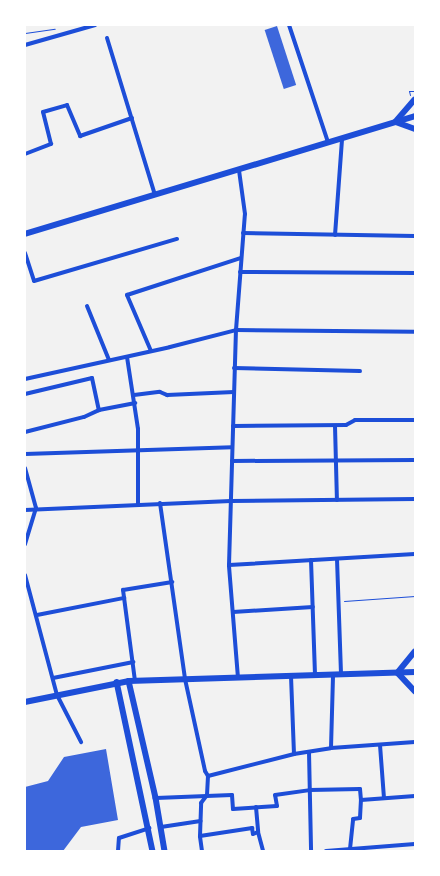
<!DOCTYPE html>
<style>
body{margin:0}
#map{position:relative;width:440px;height:876px;overflow:hidden;background:#f2f2f2;font-family:Ubuntu,sans-serif}
div>[style]{position:absolute}
[style*='--x']{left:calc(var(--x)*1px);top:calc(var(--y)*1px);width:calc(var(--w)*1px);rotate:calc(var(--a)*1deg)}
.building>*{inset:0;background:#3d67dc;transform-origin:0 0}
.path>*{height:1px;margin:-0.5px;padding:0 0.5px;transform-origin:0.5px;border-radius:0.5px;background:#1d4ed8}
.minor>*{height:4px;margin:-2px;padding:0 2px;transform-origin:2px;border-radius:2px;background:#1d4ed8}
.secondary>*{height:5.5px;margin:-2.75px;padding:0 2.75px;transform-origin:2.75px;border-radius:2.75px;background:#1d4ed8}
span{translate:-50% -50%;white-space:nowrap;text-align:center;line-height:1.15;-webkit-text-stroke:5px #fff;paint-order:stroke}
.frame{position:absolute;inset:0;border:26px solid #fff;pointer-events:none}
</style>
<div id="map">
<div class="building">
<i style="left:277px;top:26px;width:62px;height:13px;rotate:72deg"></i>
<i style="clip-path:polygon(106px 749px,118px 820px,81px 827px,63px 851px,25px 851px,25px 787px,48px 781px,64px 757px)"></i>
</div>
<div class="path">
<i style="--x:25;--y:33;--w:30;--a:-8"></i>
<i style="--x:410;--y:95;--w:4;--a:-104"></i>
<i style="--x:409;--y:91;--w:6;--a:0"></i>
<i style="--x:344;--y:601;--w:71;--a:-4"></i>
</div>
<div class="minor">
<i style="--x:289;--y:25;--w:123;--a:71.6"></i>
<i style="--x:107;--y:38;--w:164;--a:73"></i>
<i style="--x:25;--y:45;--w:73;--a:-15.9"></i>
<i style="--x:25;--y:154;--w:28;--a:-21"></i>
<i style="--x:51;--y:144;--w:33;--a:-104"></i>
<i style="--x:43;--y:112;--w:25;--a:-16"></i>
<i style="--x:67;--y:105;--w:34;--a:67"></i>
<i style="--x:80;--y:136;--w:55;--a:-19.1"></i>
<i style="--x:243;--y:233;--w:172;--a:1"></i>
<i style="--x:335;--y:235;--w:96;--a:-85.8"></i>
<i style="--x:25;--y:253;--w:29;--a:72"></i>
<i style="--x:34;--y:281;--w:149;--a:-16.4"></i>
<i style="--x:240;--y:272;--w:175;--a:0.3"></i>
<i style="--x:87;--y:306;--w:58;--a:67.8"></i>
<i style="--x:151;--y:351;--w:61;--a:-113.2"></i>
<i style="--x:127;--y:295;--w:120;--a:-18"></i>
<i style="--x:127;--y:357;--w:73;--a:81.3"></i>
<i style="--x:138;--y:429;--w:75;--a:90"></i>
<i style="--x:234;--y:368;--w:126;--a:1.4"></i>
<i style="--x:25;--y:379;--w:148;--a:-12.4"></i>
<i style="--x:170;--y:347;--w:68;--a:-14.4"></i>
<i style="--x:236;--y:330;--w:179;--a:0.6"></i>
<i style="--x:25;--y:394;--w:69;--a:-13.4"></i>
<i style="--x:92;--y:378;--w:33;--a:78"></i>
<i style="--x:134;--y:395;--w:26;--a:-7"></i>
<i style="--x:160;--y:392;--w:8;--a:23"></i>
<i style="--x:167;--y:395;--w:67;--a:-2.6"></i>
<i style="--x:233;--y:426;--w:113;--a:-0.5"></i>
<i style="--x:346;--y:425;--w:10;--a:-29"></i>
<i style="--x:355;--y:420;--w:60;--a:0"></i>
<i style="--x:335;--y:426;--w:74;--a:88.5"></i>
<i style="--x:25;--y:432;--w:61;--a:-14.3"></i>
<i style="--x:84;--y:417;--w:17;--a:-25"></i>
<i style="--x:99;--y:410;--w:37;--a:-11"></i>
<i style="--x:25;--y:454;--w:207;--a:-1.9"></i>
<i style="--x:232;--y:461;--w:183;--a:-0.3"></i>
<i style="--x:25;--y:468;--w:41;--a:74.6"></i>
<i style="--x:36;--y:508;--w:38;--a:107"></i>
<i style="--x:160;--y:503;--w:178;--a:81.9"></i>
<i style="--x:185;--y:679;--w:94;--a:77.7"></i>
<i style="--x:205;--y:771;--w:6;--a:59"></i>
<i style="--x:25;--y:510;--w:206;--a:-2.5"></i>
<i style="--x:231;--y:501;--w:184;--a:-0.6"></i>
<i style="--x:337;--y:559;--w:115;--a:88"></i>
<i style="--x:311;--y:560;--w:115;--a:88"></i>
<i style="--x:229;--y:565;--w:186;--a:-3.4"></i>
<i style="--x:25;--y:575;--w:124;--a:75.1"></i>
<i style="--x:57;--y:695;--w:53;--a:62.9"></i>
<i style="--x:233;--y:612;--w:80;--a:-3.6"></i>
<i style="--x:37;--y:615;--w:89;--a:-11.1"></i>
<i style="--x:291;--y:676;--w:78;--a:87.8"></i>
<i style="--x:53;--y:678;--w:82;--a:-11.3"></i>
<i style="--x:238;--y:678;--w:113;--a:-94.6"></i>
<i style="--x:229;--y:565;--w:235;--a:-88.3"></i>
<i style="--x:236;--y:330;--w:116;--a:-85.6"></i>
<i style="--x:245;--y:214;--w:44;--a:-97.8"></i>
<i style="--x:135;--y:681;--w:92;--a:-97.5"></i>
<i style="--x:123;--y:590;--w:50;--a:-9.3"></i>
<i style="--x:380;--y:745;--w:53;--a:85.7"></i>
<i style="--x:331;--y:748;--w:73;--a:-88.4"></i>
<i style="--x:309;--y:752;--w:99;--a:88.8"></i>
<i style="--x:208;--y:776;--w:89;--a:-14.3"></i>
<i style="--x:294;--y:754;--w:37;--a:-9"></i>
<i style="--x:331;--y:748;--w:84;--a:-4.1"></i>
<i style="--x:156;--y:798;--w:76;--a:-2.3"></i>
<i style="--x:232;--y:795;--w:14;--a:86"></i>
<i style="--x:233;--y:809;--w:44;--a:-3.9"></i>
<i style="--x:277;--y:806;--w:11;--a:-100"></i>
<i style="--x:275;--y:795;--w:35;--a:-8"></i>
<i style="--x:310;--y:790;--w:50;--a:-1.1"></i>
<i style="--x:360;--y:789;--w:11;--a:85"></i>
<i style="--x:256;--y:807;--w:25;--a:85"></i>
<i style="--x:258;--y:832;--w:20;--a:75"></i>
<i style="--x:161;--y:827;--w:40;--a:-8.5"></i>
<i style="--x:200;--y:836;--w:53;--a:-8.7"></i>
<i style="--x:252;--y:828;--w:6;--a:81"></i>
<i style="--x:253;--y:834;--w:5;--a:-22"></i>
<i style="--x:350;--y:849;--w:30;--a:-84"></i>
<i style="--x:353;--y:819;--w:7;--a:-8"></i>
<i style="--x:360;--y:818;--w:18;--a:-87"></i>
<i style="--x:361;--y:800;--w:54;--a:-4.2"></i>
<i style="--x:118;--y:851;--w:13;--a:-86"></i>
<i style="--x:119;--y:838;--w:32;--a:-18"></i>
<i style="--x:202;--y:851;--w:15;--a:-98"></i>
<i style="--x:200;--y:836;--w:33;--a:-88"></i>
<i style="--x:201;--y:803;--w:10;--a:-53"></i>
<i style="--x:207;--y:795;--w:19;--a:-87"></i>
<i style="--x:326;--y:851;--w:89;--a:-4.5"></i>
</div>
<div class="secondary">
<i style="--x:415;--y:100;--w:29;--a:131"></i>
<i style="--x:396;--y:122;--w:20;--a:20"></i>
<i style="--x:25;--y:234;--w:407;--a:-16.8"></i>
<i style="--x:415;--y:652;--w:27;--a:129"></i>
<i style="--x:398;--y:673;--w:25;--a:47"></i>
<i style="--x:129;--y:681;--w:120;--a:77"></i>
<i style="--x:156;--y:798;--w:54;--a:80.4"></i>
<i style="--x:117;--y:682;--w:173;--a:78"></i>
<i style="--x:25;--y:702;--w:106;--a:-11.4"></i>
<i style="--x:129;--y:681;--w:286;--a:-1.8"></i>
</div>
<div class="frame"></div>
</div>
